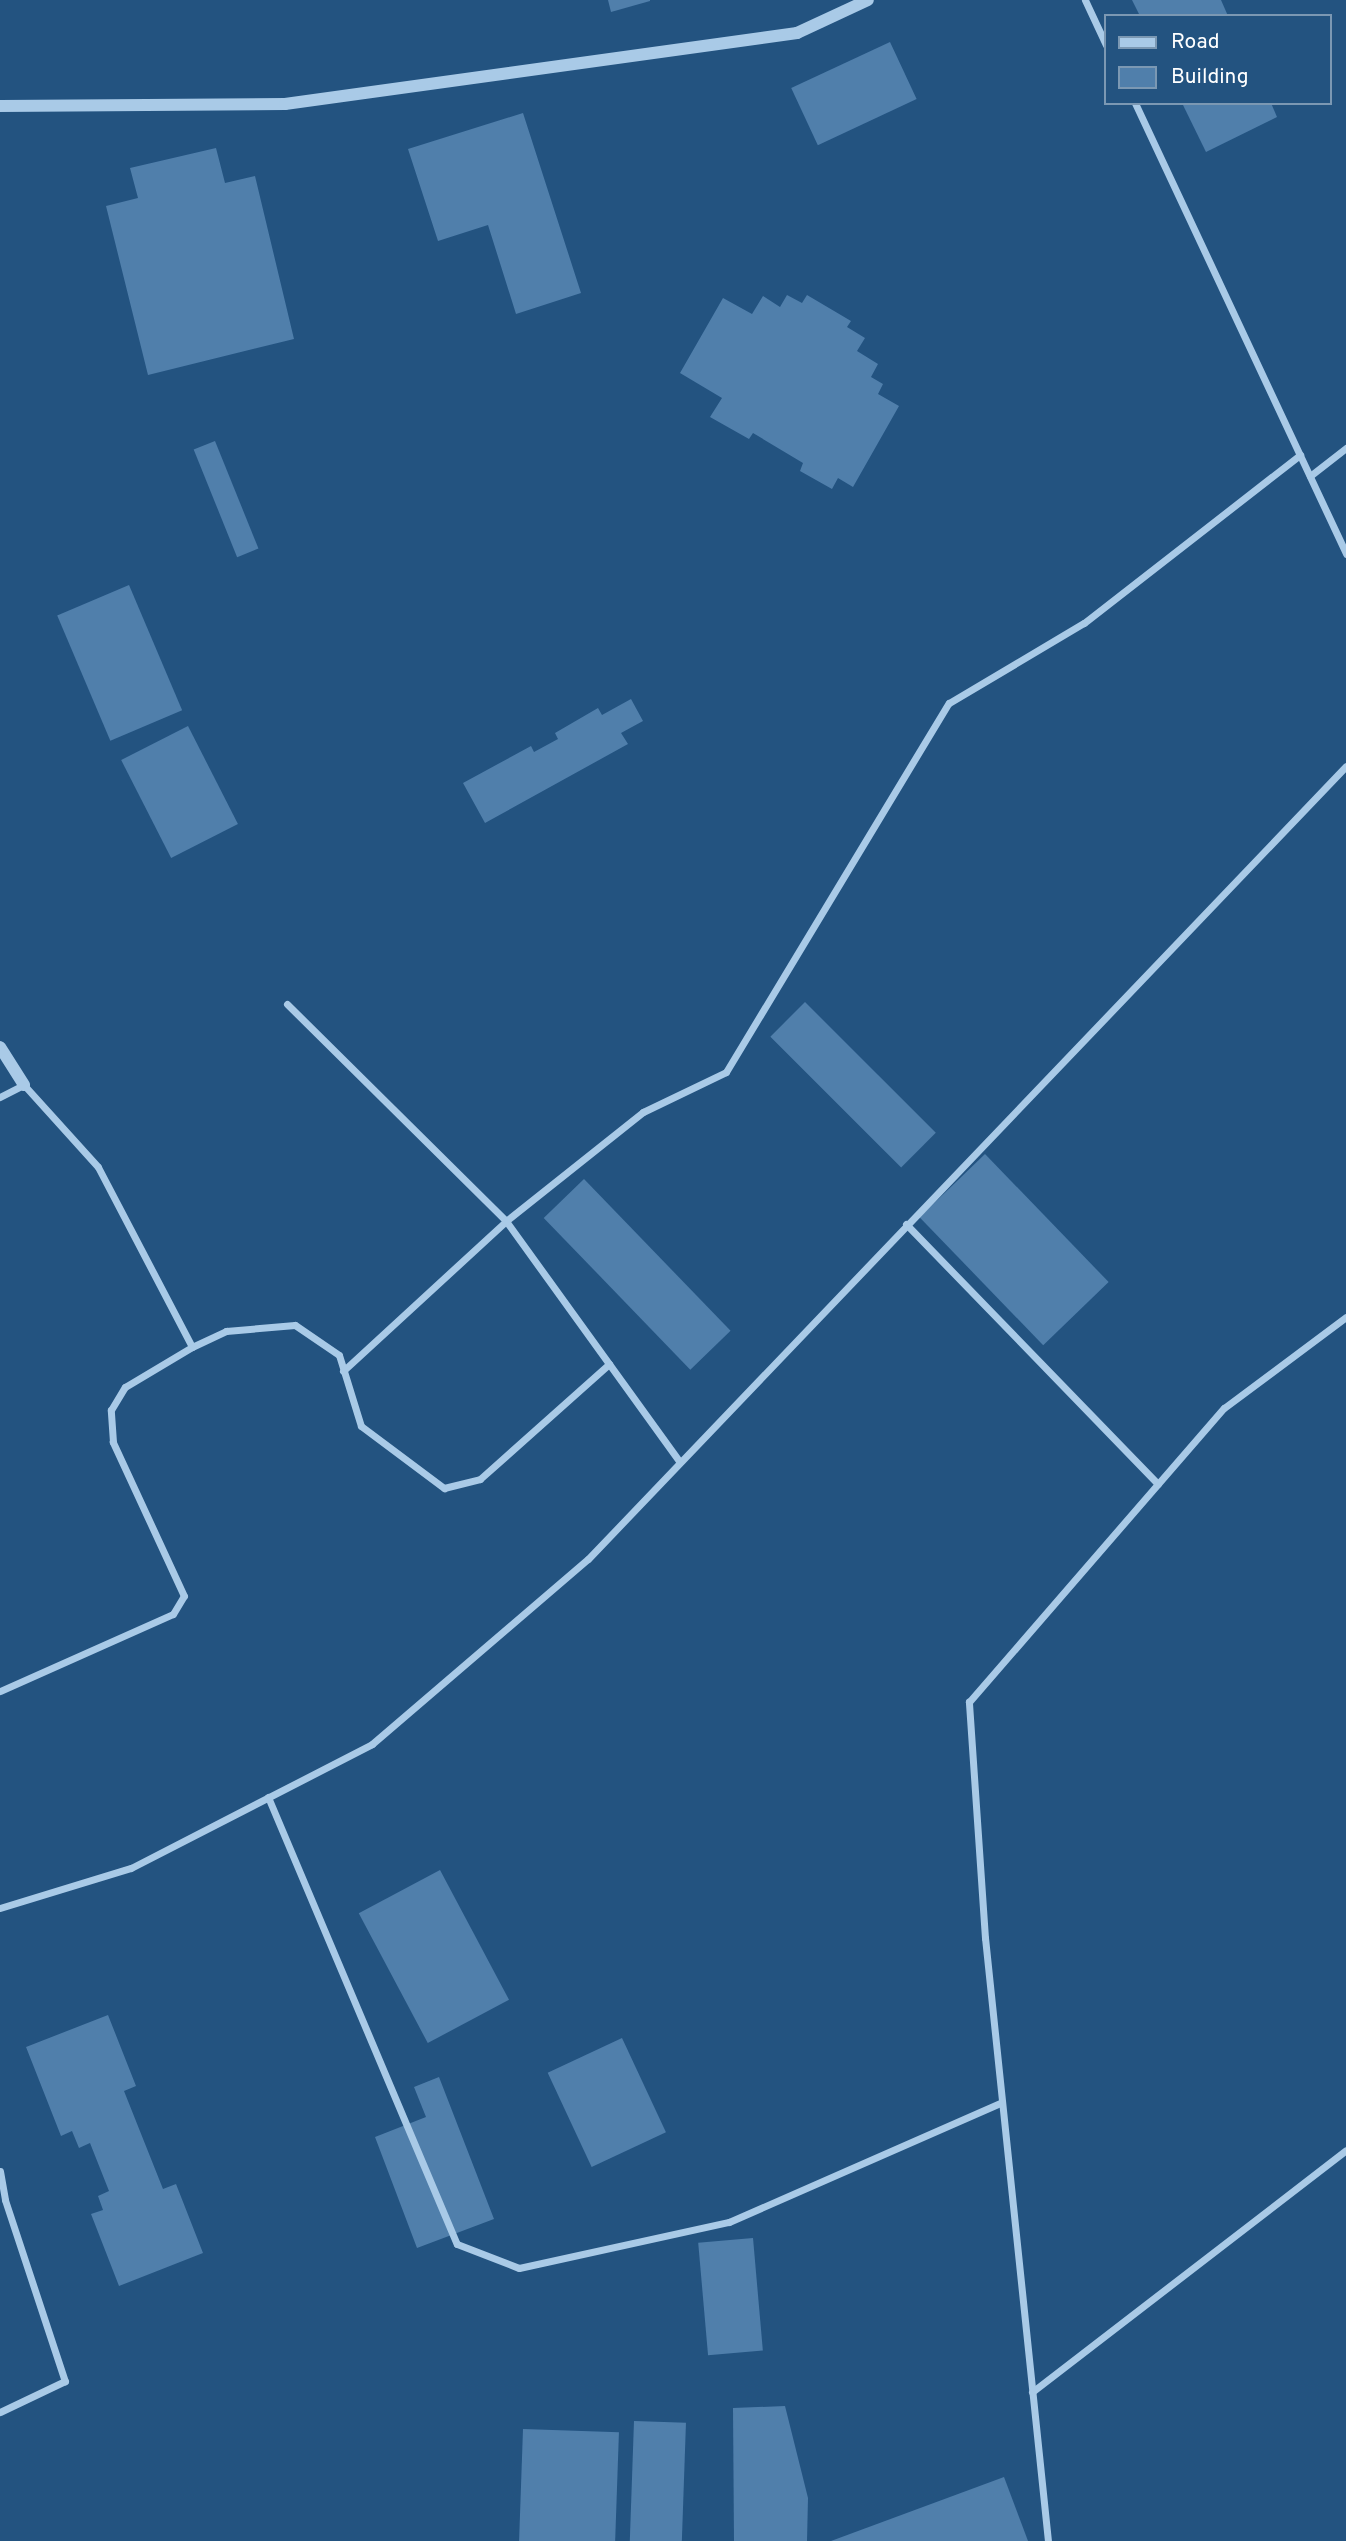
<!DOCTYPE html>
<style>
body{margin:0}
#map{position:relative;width:1346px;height:2541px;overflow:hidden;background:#235380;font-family:Overpass,sans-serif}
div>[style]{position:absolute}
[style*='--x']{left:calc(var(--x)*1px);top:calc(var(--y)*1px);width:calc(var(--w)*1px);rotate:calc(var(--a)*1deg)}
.building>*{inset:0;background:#507fab;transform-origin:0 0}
.minor>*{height:7px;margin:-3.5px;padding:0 3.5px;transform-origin:3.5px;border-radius:3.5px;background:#a9cae7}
.tertiary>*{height:12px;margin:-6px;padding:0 6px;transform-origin:6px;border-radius:6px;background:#a9cae7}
span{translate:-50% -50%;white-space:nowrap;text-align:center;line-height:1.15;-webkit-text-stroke:7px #235380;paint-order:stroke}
.legend{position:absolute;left:1104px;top:14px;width:228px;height:91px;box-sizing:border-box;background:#235380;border:2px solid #7b98b3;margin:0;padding:9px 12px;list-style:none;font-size:21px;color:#fff}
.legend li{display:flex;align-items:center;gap:14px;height:35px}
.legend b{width:35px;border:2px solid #7b98b3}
</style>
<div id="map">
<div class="building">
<i style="clip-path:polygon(608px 0,650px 0,650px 1px,611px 12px)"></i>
<i style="clip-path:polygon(1132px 0,1221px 0,1228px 16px,1140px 16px)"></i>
<i style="left:890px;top:42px;width:63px;height:109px;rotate:65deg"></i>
<i style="clip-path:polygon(1182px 103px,1271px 103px,1277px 117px,1206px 152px)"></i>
<i style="clip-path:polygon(523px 113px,581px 293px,516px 314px,488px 225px,438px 241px,408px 149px)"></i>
<i style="clip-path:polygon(216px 148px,225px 183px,255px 176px,294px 339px,148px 375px,106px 206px,138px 198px,130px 168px)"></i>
<i style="clip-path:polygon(787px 295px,802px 303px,807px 295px,851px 321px,847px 327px,865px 338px,857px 351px,878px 364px,871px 377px,883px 384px,878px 394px,899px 406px,853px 487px,838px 478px,832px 489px,800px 471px,803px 463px,753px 433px,749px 439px,710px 417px,722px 398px,680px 373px,723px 298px,752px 314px,763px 296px,780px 307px)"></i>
<i style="left:215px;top:441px;width:116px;height:23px;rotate:68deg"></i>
<i style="left:129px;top:585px;width:136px;height:78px;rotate:67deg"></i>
<i style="clip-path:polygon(631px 699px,643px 721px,621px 733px,628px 744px,485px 823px,463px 783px,531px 746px,534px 752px,558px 739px,555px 733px,598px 708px,602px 715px)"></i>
<i style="left:188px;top:726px;width:110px;height:75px;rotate:63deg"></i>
<i style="left:805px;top:1002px;width:185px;height:49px;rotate:45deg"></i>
<i style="left:985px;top:1154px;width:178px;height:91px;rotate:46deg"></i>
<i style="left:584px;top:1179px;width:211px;height:56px;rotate:46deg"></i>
<i style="left:440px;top:1870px;width:147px;height:92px;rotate:62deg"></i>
<i style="clip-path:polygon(108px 2015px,136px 2086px,124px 2091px,163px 2189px,176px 2184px,203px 2253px,119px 2286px,91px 2214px,103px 2210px,98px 2196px,109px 2191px,90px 2143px,79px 2148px,72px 2131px,61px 2136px,26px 2047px)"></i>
<i style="left:622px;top:2038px;width:104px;height:82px;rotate:65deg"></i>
<i style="clip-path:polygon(439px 2077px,494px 2219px,417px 2248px,375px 2137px,426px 2117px,414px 2087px)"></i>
<i style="left:753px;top:2238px;width:113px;height:55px;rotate:85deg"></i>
<i style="clip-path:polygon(785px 2406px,808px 2498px,807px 2541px,734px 2541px,733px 2408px)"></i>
<i style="left:634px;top:2421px;width:52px;height:120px;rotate:2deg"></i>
<i style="left:523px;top:2429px;width:96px;height:112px;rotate:2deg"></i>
<i style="clip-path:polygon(1004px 2477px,1028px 2541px,831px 2541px)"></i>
</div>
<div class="minor">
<i style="--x:1085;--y:0;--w:50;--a:65"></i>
<i style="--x:1135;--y:103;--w:498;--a:64.9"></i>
<i style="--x:1310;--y:476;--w:46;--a:-37.9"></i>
<i style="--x:287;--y:1004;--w:308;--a:44.7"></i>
<i style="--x:506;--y:1221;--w:297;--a:54.2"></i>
<i style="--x:0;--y:1097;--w:27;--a:-27"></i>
<i style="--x:24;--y:1085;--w:110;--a:47.9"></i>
<i style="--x:98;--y:1167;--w:203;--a:62.4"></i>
<i style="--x:906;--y:1224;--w:362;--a:45.9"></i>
<i style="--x:343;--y:1371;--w:222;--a:-42.6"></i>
<i style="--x:506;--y:1221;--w:175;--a:-38.5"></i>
<i style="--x:643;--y:1112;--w:92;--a:-25.7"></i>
<i style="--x:726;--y:1072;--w:431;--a:-58.9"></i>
<i style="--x:949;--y:703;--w:157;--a:-30.7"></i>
<i style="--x:1084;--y:623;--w:274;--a:-37.9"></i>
<i style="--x:0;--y:1691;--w:189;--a:-24"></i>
<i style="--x:173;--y:1614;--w:21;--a:-59"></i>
<i style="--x:184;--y:1596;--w:170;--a:-114.8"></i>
<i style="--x:113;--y:1442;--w:32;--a:-94"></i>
<i style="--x:111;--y:1410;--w:27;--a:-59"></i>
<i style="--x:125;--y:1387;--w:78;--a:-30.8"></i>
<i style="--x:192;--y:1347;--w:38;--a:-25"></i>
<i style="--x:226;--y:1331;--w:69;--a:-5"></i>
<i style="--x:295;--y:1325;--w:53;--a:34.3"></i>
<i style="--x:339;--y:1355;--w:74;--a:72.8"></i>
<i style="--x:361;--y:1426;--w:104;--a:36.8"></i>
<i style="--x:444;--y:1488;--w:37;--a:-14"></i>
<i style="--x:480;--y:1479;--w:173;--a:-41.7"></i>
<i style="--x:268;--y:1797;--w:485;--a:67.1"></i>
<i style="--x:457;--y:2244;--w:66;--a:21.2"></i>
<i style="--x:519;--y:2268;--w:215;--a:-12.4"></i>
<i style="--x:729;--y:2222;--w:298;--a:-23.7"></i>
<i style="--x:0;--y:1908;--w:137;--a:-17"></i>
<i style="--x:131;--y:1868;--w:271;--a:-27.2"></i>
<i style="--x:372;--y:1744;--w:284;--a:-40.6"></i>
<i style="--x:588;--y:1559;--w:1097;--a:-46.29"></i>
<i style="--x:0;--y:2171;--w:29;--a:80"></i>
<i style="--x:5;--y:2200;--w:191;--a:71.7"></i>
<i style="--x:65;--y:2381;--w:72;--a:154.5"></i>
<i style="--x:1032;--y:2392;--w:396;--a:-37.6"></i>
<i style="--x:1048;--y:2541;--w:606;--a:-95.96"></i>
<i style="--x:985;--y:1938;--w:237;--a:-93.9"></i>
<i style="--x:969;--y:1702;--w:389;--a:-49.1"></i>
<i style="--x:1224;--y:1408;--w:152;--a:-36.7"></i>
</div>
<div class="tertiary">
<i style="--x:0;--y:106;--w:285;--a:-0.4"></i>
<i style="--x:285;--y:104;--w:517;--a:-7.89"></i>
<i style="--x:797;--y:33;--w:78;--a:-24.9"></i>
<i style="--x:0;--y:1047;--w:45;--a:57.7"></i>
</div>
<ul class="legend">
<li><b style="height:9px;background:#a9cae7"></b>Road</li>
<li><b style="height:19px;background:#507fab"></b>Building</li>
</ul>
</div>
